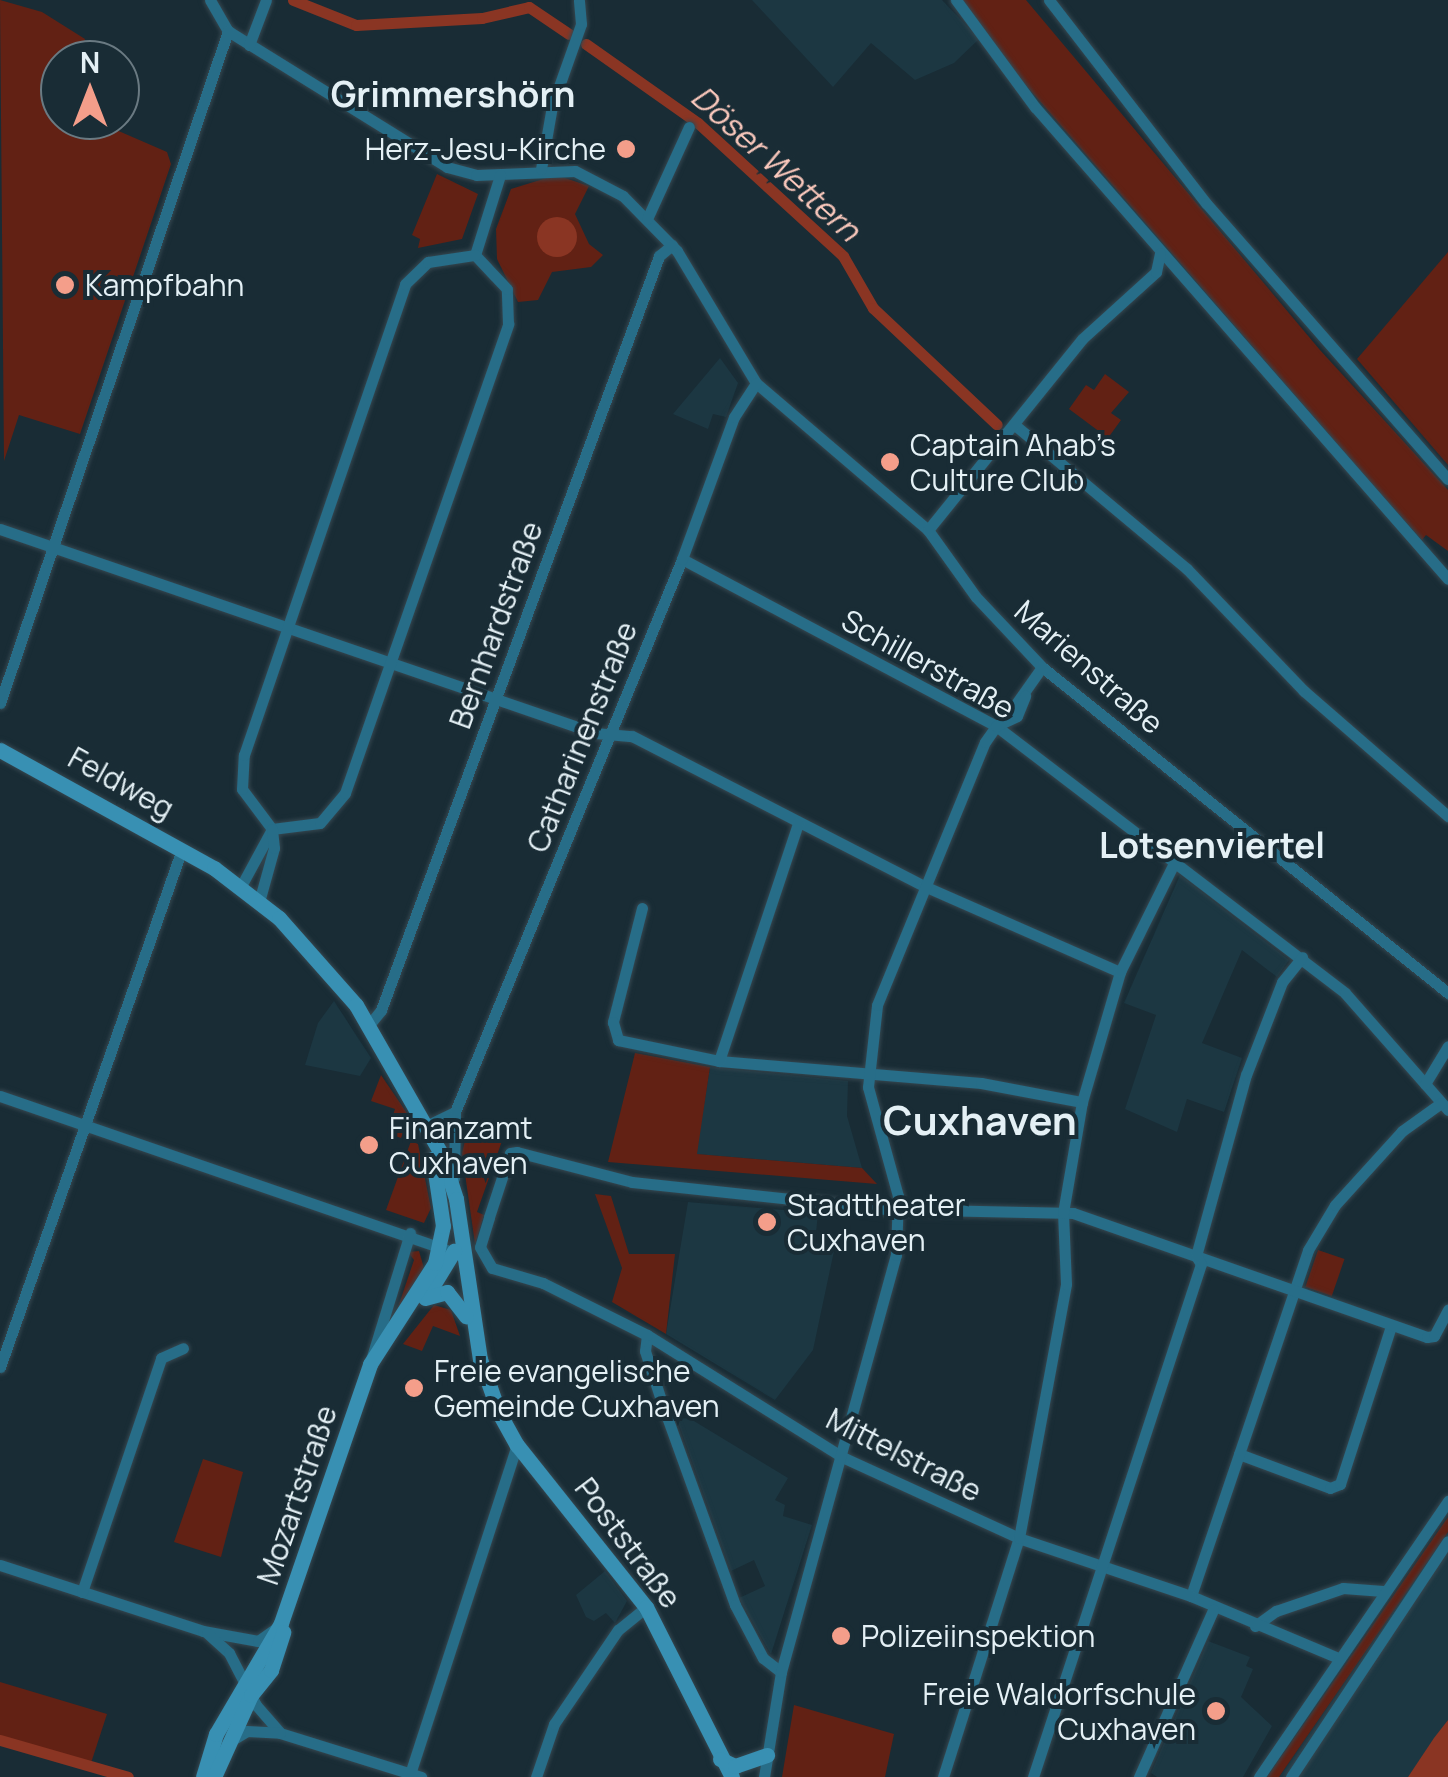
<!DOCTYPE html>
<meta charset="utf-8">
<style>
body{margin:0}
#map{position:relative;width:1448px;height:1777px;overflow:hidden;background:#192c35;font-family:Manrope,sans-serif}
div>[style]{position:absolute}
[style*='--x']{left:calc(var(--x)*1px);top:calc(var(--y)*1px);width:calc(var(--w)*1px);rotate:calc(var(--a)*1deg)}
.built>*{inset:0;background:#1c3742}
.green>*{inset:0;background:#622114;transform-origin:0 0}
.water>*{inset:0;background:#8a3523}
.round{border-radius:50%}
.canal>*{height:11px;margin:-5.5px;padding:0 5.5px;transform-origin:5.5px;border-radius:5.5px;background:#8a3523}
.roads{filter:drop-shadow(0 0 2px #354750) drop-shadow(0 0 2px #354750)}
.street>*{height:11px;margin:-5.5px;padding:0 5.5px;transform-origin:5.5px;border-radius:5.5px;background:#276d88}
.secondary>*{height:15px;margin:-7.5px;padding:0 7.5px;transform-origin:7.5px;border-radius:7.5px;background:#3890b3}
.dots>*{width:28px;height:28px;translate:-50% -50%;box-sizing:border-box;border:5px solid #192c35;border-radius:50%}
span{translate:-50% -50%;white-space:nowrap;text-align:center;line-height:1.15;-webkit-text-stroke:8px #192c35;paint-order:stroke}
.poi-label{font-size:30px;color:#e4f0f5}
.right{translate:-100% -50%;text-align:right}
.left{translate:0 -50%;text-align:left}
.street-label{font-size:30px;color:#e4f0f5}
.water-label{font-size:32px;color:#fac8bc;font-style:italic}
.quarter-label{font-size:35px;color:#e4f0f5;font-weight:700}
.district-label{font-size:40px;color:#e4f0f5;font-weight:700}
.north{position:absolute;left:40px;top:40px;width:100px;height:100px;box-sizing:border-box;background:#192c35;border:2px solid #6a7a82;border-radius:50%;rotate:0deg;font-size:28px;font-weight:700;line-height:40px;text-align:center;color:#e4f0f5}
.north::after{content:'';display:block;margin:auto;width:35px;height:45px;background:#f49e8a;clip-path:polygon(50% 0,100% 100%,50% 72%,0 100%)}
</style>
<div id="map">
<div class="built">
<i style="clip-path:polygon(752px 0,942px 0,979px 39px,954px 63px,915px 80px,871px 43px,833px 87px)"></i>
<i style="clip-path:polygon(720px 358px,738px 383px,726px 417px,713px 414px,708px 429px,673px 414px)"></i>
<i style="clip-path:polygon(1180px 875px,1289px 960px,1277px 977px,1242px 950px,1202px 1043px,1242px 1058px,1224px 1112px,1187px 1099px,1177px 1132px,1125px 1109px,1156px 1015px,1124px 1003px)"></i>
<i style="clip-path:polygon(334px 1001px,371px 1058px,360px 1076px,305px 1065px,318px 1023px)"></i>
<i style="clip-path:polygon(710px 1067px,848px 1081px,847px 1116px,862px 1168px,696px 1154px)"></i>
<i style="clip-path:polygon(688px 1202px,818px 1213px,815px 1243px,834px 1251px,813px 1350px,775px 1400px,666px 1334px)"></i>
<i style="clip-path:polygon(689px 1418px,788px 1478px,775px 1500px,785px 1505px,783px 1516px,812px 1525px,771px 1654px,739px 1598px,765px 1586px,754px 1560px,731px 1571px,677px 1419px)"></i>
<i style="clip-path:polygon(1448px 1532px,1448px 1720px,1419px 1762px,1408px 1777px,1279px 1777px)"></i>
<i style="clip-path:polygon(605px 1571px,627px 1601px,615px 1623px,606px 1613px,594px 1621px,586px 1617px,576px 1595px)"></i>
<i style="clip-path:polygon(1208px 1641px,1250px 1657px,1246px 1666px,1253px 1669px,1241px 1697px,1272px 1726px,1243px 1777px,1157px 1777px,1151px 1773px)"></i>
</div>
<div class="green">
<i style="clip-path:polygon(0 0,42px 12px,85px 39px,78px 60px,60px 60px,60px 120px,115px 120px,114px 129px,167px 152px,171px 164px,80px 434px,19px 415px,4px 461px)"></i>
<i style="clip-path:polygon(952px 0,1026px 0,1320px 350px,1448px 490px,1448px 551px,1426px 535px,1422px 540px,1379px 492px)"></i>
<i style="clip-path:polygon(437px 174px,478px 194px,462px 239px,418px 248px,420px 239px,412px 235px)"></i>
<i style="clip-path:polygon(556px 175px,589px 186px,575px 214px,589px 244px,603px 255px,591px 267px,552px 272px,538px 300px,518px 302px,497px 259px,496px 229px,511px 189px)"></i>
<i style="clip-path:polygon(1448px 252px,1448px 465px,1357px 359px)"></i>
<i style="clip-path:polygon(1105px 374px,1129px 392px,1111px 413px,1121px 420px,1108px 438px,1069px 409px,1086px 385px,1094px 390px)"></i>
<i style="clip-path:polygon(635px 1053px,710px 1067px,697px 1154px,862px 1168px,877px 1184px,608px 1162px)"></i>
<i style="clip-path:polygon(381px 1075px,409px 1116px,401px 1138px,387px 1133px,395px 1109px,371px 1101px)"></i>
<i style="clip-path:polygon(468px 1128px,502px 1141px,477px 1212px,484px 1215px,475px 1244px,462px 1153px)"></i>
<i style="clip-path:polygon(411px 1141px,418px 1144px,431px 1208px,424px 1223px,386px 1210px)"></i>
<i style="clip-path:polygon(595px 1194px,611px 1196px,629px 1254px,675px 1254px,666px 1334px,612px 1302px,622px 1268px)"></i>
<i style="left:1318px;top:1250px;width:28px;height:39px;rotate:19deg"></i>
<i style="clip-path:polygon(419px 1251px,426px 1275px,375px 1349px,385px 1317px,394px 1319px,414px 1260px,408px 1252px)"></i>
<i style="clip-path:polygon(434px 1305px,451px 1310px,460px 1336px,433px 1326px,422px 1351px,403px 1344px)"></i>
<i style="clip-path:polygon(203px 1459px,243px 1472px,221px 1557px,174px 1542px)"></i>
<i style="clip-path:polygon(1448px 1517px,1448px 1532px,1279px 1777px,1267px 1777px)"></i>
<i style="clip-path:polygon(0 1682px,107px 1714px,91px 1763px,0 1738px)"></i>
<i style="clip-path:polygon(794px 1705px,894px 1734px,885px 1777px,782px 1777px)"></i>
</div>
<div class="water">
<i class="round" style="left:537px;top:217px;width:40px;height:40px"></i>
<i style="clip-path:polygon(1448px 1720px,1448px 1777px,1408px 1777px,1434px 1738px)"></i>
</div>
<div class="canal">
<i style="--x:293;--y:0;--w:68;--a:21.6"></i>
<i style="--x:356;--y:25;--w:126;--a:-3.2"></i>
<i style="--x:482;--y:18;--w:48;--a:-13.2"></i>
<i style="--x:529;--y:7;--w:48;--a:34"></i>
<i style="--x:586;--y:44;--w:137;--a:35.2"></i>
<i style="--x:698;--y:123;--w:197;--a:42.5"></i>
<i style="--x:843;--y:256;--w:60;--a:60"></i>
<i style="--x:873;--y:308;--w:170;--a:43.3"></i>
<i style="--x:0;--y:1740;--w:133;--a:16.1"></i>
</div>
<div class="roads">
<div class="street">
<i style="--x:210;--y:0;--w:36;--a:60"></i>
<i style="--x:228;--y:31;--w:258;--a:31.8"></i>
<i style="--x:447;--y:167;--w:30;--a:15"></i>
<i style="--x:476;--y:175;--w:99;--a:-2.3"></i>
<i style="--x:575;--y:171;--w:54;--a:27.5"></i>
<i style="--x:623;--y:196;--w:77;--a:45.5"></i>
<i style="--x:677;--y:251;--w:154;--a:59.1"></i>
<i style="--x:756;--y:383;--w:226;--a:40.5"></i>
<i style="--x:928;--y:530;--w:82;--a:54.4"></i>
<i style="--x:976;--y:597;--w:96;--a:46.7"></i>
<i style="--x:1042;--y:667;--w:521;--a:38.76"></i>
<i style="--x:956;--y:0;--w:133;--a:53.6"></i>
<i style="--x:1035;--y:107;--w:627;--a:48.81"></i>
<i style="--x:1049;--y:0;--w:257;--a:52.3"></i>
<i style="--x:1206;--y:203;--w:367;--a:48.8"></i>
<i style="--x:249;--y:45;--w:48;--a:-69.3"></i>
<i style="--x:541;--y:169;--w:64;--a:-80.1"></i>
<i style="--x:552;--y:106;--w:87;--a:-70.5"></i>
<i style="--x:581;--y:24;--w:24;--a:-95"></i>
<i style="--x:647;--y:219;--w:101;--a:-65.5"></i>
<i style="--x:475;--y:255;--w:84;--a:-72.6"></i>
<i style="--x:1016;--y:426;--w:223;--a:39.9"></i>
<i style="--x:1187;--y:569;--w:169;--a:46.2"></i>
<i style="--x:1304;--y:691;--w:191;--a:41"></i>
<i style="--x:0;--y:529;--w:629;--a:18.92"></i>
<i style="--x:595;--y:733;--w:37;--a:5"></i>
<i style="--x:632;--y:736;--w:328;--a:27.2"></i>
<i style="--x:924;--y:886;--w:214;--a:23.7"></i>
<i style="--x:928;--y:530;--w:245;--a:-51.1"></i>
<i style="--x:1082;--y:339;--w:100;--a:-42.2"></i>
<i style="--x:1156;--y:272;--w:19;--a:-78"></i>
<i style="--x:682;--y:559;--w:356;--a:28"></i>
<i style="--x:996;--y:726;--w:439;--a:37.4"></i>
<i style="--x:1345;--y:993;--w:156;--a:48.6"></i>
<i style="--x:0;--y:703;--w:710;--a:-71.26"></i>
<i style="--x:1006;--y:718;--w:62;--a:-54.8"></i>
<i style="--x:272;--y:829;--w:48;--a:-7.1"></i>
<i style="--x:320;--y:823;--w:39;--a:-50"></i>
<i style="--x:345;--y:793;--w:497;--a:-70.8"></i>
<i style="--x:508;--y:324;--w:35;--a:-92"></i>
<i style="--x:507;--y:289;--w:47;--a:-133.3"></i>
<i style="--x:272;--y:829;--w:50;--a:-126.9"></i>
<i style="--x:242;--y:789;--w:34;--a:-87"></i>
<i style="--x:244;--y:755;--w:498;--a:-71.1"></i>
<i style="--x:405;--y:284;--w:32;--a:-44"></i>
<i style="--x:428;--y:262;--w:48;--a:-8.5"></i>
<i style="--x:240;--y:888;--w:67;--a:-61.5"></i>
<i style="--x:259;--y:902;--w:56;--a:-74.5"></i>
<i style="--x:274;--y:848;--w:19;--a:-96"></i>
<i style="--x:642;--y:908;--w:118;--a:104.3"></i>
<i style="--x:613;--y:1022;--w:19;--a:74"></i>
<i style="--x:618;--y:1040;--w:103;--a:11.7"></i>
<i style="--x:719;--y:1061;--w:263;--a:4.8"></i>
<i style="--x:981;--y:1083;--w:103;--a:10.7"></i>
<i style="--x:369;--y:1025;--w:19;--a:-51"></i>
<i style="--x:381;--y:1010;--w:804;--a:-69.76"></i>
<i style="--x:659;--y:256;--w:17;--a:-40"></i>
<i style="--x:719;--y:1061;--w:250;--a:-71.6"></i>
<i style="--x:1425;--y:1084;--w:44;--a:-58.8"></i>
<i style="--x:0;--y:1096;--w:471;--a:19"></i>
<i style="--x:428;--y:1125;--w:30;--a:-26"></i>
<i style="--x:454;--y:1178;--w:66;--a:-89.1"></i>
<i style="--x:455;--y:1112;--w:598;--a:-67.68"></i>
<i style="--x:682;--y:559;--w:151;--a:-69.9"></i>
<i style="--x:734;--y:417;--w:40;--a:-57.1"></i>
<i style="--x:647;--y:1335;--w:16;--a:97"></i>
<i style="--x:645;--y:1351;--w:58;--a:71.9"></i>
<i style="--x:663;--y:1406;--w:212;--a:70.1"></i>
<i style="--x:735;--y:1605;--w:60;--a:62.2"></i>
<i style="--x:763;--y:1658;--w:23;--a:38"></i>
<i style="--x:370;--y:1363;--w:136;--a:-72.9"></i>
<i style="--x:0;--y:1367;--w:549;--a:-70.64"></i>
<i style="--x:1239;--y:1454;--w:97;--a:20.5"></i>
<i style="--x:1330;--y:1488;--w:11;--a:-22"></i>
<i style="--x:1340;--y:1484;--w:166;--a:-72.1"></i>
<i style="--x:0;--y:1565;--w:213;--a:18"></i>
<i style="--x:203;--y:1631;--w:56;--a:10.3"></i>
<i style="--x:258;--y:1641;--w:19;--a:-35"></i>
<i style="--x:82;--y:1592;--w:247;--a:-71.3"></i>
<i style="--x:161;--y:1358;--w:24;--a:-24"></i>
<i style="--x:1191;--y:1596;--w:365;--a:-71.3"></i>
<i style="--x:1308;--y:1250;--w:52;--a:-59"></i>
<i style="--x:1335;--y:1205;--w:100;--a:-47.8"></i>
<i style="--x:1402;--y:1131;--w:48;--a:-35.7"></i>
<i style="--x:1255;--y:1626;--w:26;--a:-36"></i>
<i style="--x:1276;--y:1611;--w:71;--a:-18.9"></i>
<i style="--x:1343;--y:1588;--w:40;--a:4.3"></i>
<i style="--x:207;--y:1633;--w:30;--a:42"></i>
<i style="--x:229;--y:1653;--w:59;--a:62.6"></i>
<i style="--x:256;--y:1705;--w:37;--a:49"></i>
<i style="--x:280;--y:1733;--w:148;--a:17.3"></i>
<i style="--x:1336;--y:1657;--w:157;--a:-157.2"></i>
<i style="--x:1191;--y:1596;--w:182;--a:-161.4"></i>
<i style="--x:1019;--y:1538;--w:192;--a:-155.4"></i>
<i style="--x:844;--y:1458;--w:232;--a:-148"></i>
<i style="--x:647;--y:1335;--w:116;--a:-153.4"></i>
<i style="--x:543;--y:1283;--w:53;--a:-163.6"></i>
<i style="--x:492;--y:1268;--w:24;--a:-120"></i>
<i style="--x:480;--y:1247;--w:31;--a:-73"></i>
<i style="--x:489;--y:1217;--w:67;--a:-71.8"></i>
<i style="--x:510;--y:1153;--w:7;--a:-8"></i>
<i style="--x:517;--y:1152;--w:119;--a:14.6"></i>
<i style="--x:632;--y:1182;--w:255;--a:6.1"></i>
<i style="--x:886;--y:1209;--w:187;--a:1.2"></i>
<i style="--x:1073;--y:1213;--w:375;--a:19.3"></i>
<i style="--x:1427;--y:1337;--w:7;--a:-8"></i>
<i style="--x:1434;--y:1336;--w:30;--a:-62"></i>
<i style="--x:232;--y:1740;--w:17;--a:-31"></i>
<i style="--x:247;--y:1731;--w:33;--a:3"></i>
<i style="--x:409;--y:1777;--w:349;--a:-72"></i>
<i style="--x:536;--y:1777;--w:56;--a:-71.2"></i>
<i style="--x:554;--y:1724;--w:114;--a:-55.8"></i>
<i style="--x:618;--y:1630;--w:36;--a:-39"></i>
<i style="--x:764;--y:1777;--w:106;--a:-80.8"></i>
<i style="--x:781;--y:1672;--w:433;--a:-74.6"></i>
<i style="--x:896;--y:1255;--w:59;--a:-88.1"></i>
<i style="--x:898;--y:1196;--w:113;--a:-105.4"></i>
<i style="--x:868;--y:1087;--w:82;--a:-83.7"></i>
<i style="--x:877;--y:1005;--w:284;--a:-67.7"></i>
<i style="--x:985;--y:742;--w:19;--a:-55"></i>
<i style="--x:996;--y:726;--w:23;--a:-25"></i>
<i style="--x:1017;--y:716;--w:22;--a:-68"></i>
<i style="--x:943;--y:1777;--w:251;--a:-72.4"></i>
<i style="--x:1019;--y:1538;--w:258;--a:-79.5"></i>
<i style="--x:1066;--y:1284;--w:71;--a:-92.4"></i>
<i style="--x:1063;--y:1213;--w:113;--a:-80.3"></i>
<i style="--x:1082;--y:1102;--w:135;--a:-73.7"></i>
<i style="--x:1120;--y:972;--w:124;--a:-63.6"></i>
<i style="--x:1033;--y:1777;--w:540;--a:-71.87"></i>
<i style="--x:1201;--y:1264;--w:9;--a:-122"></i>
<i style="--x:1196;--y:1256;--w:188;--a:-74.6"></i>
<i style="--x:1246;--y:1075;--w:100;--a:-68.8"></i>
<i style="--x:1282;--y:982;--w:32;--a:-51"></i>
<i style="--x:1139;--y:1777;--w:183;--a:-66.1"></i>
<i style="--x:1259;--y:1777;--w:335;--a:-55.6"></i>
<i style="--x:1291;--y:1777;--w:283;--a:-56.4"></i>
</div>
<div class="secondary">
<i style="--x:0;--y:750;--w:244;--a:28.9"></i>
<i style="--x:214;--y:868;--w:82;--a:37.6"></i>
<i style="--x:279;--y:918;--w:116;--a:48.5"></i>
<i style="--x:356;--y:1005;--w:173;--a:60.2"></i>
<i style="--x:442;--y:1155;--w:46;--a:72.3"></i>
<i style="--x:456;--y:1199;--w:162;--a:81.5"></i>
<i style="--x:480;--y:1359;--w:57;--a:70.6"></i>
<i style="--x:499;--y:1413;--w:37;--a:61"></i>
<i style="--x:517;--y:1445;--w:207;--a:51.5"></i>
<i style="--x:646;--y:1607;--w:191;--a:63.2"></i>
<i style="--x:427;--y:1295;--w:52;--a:-58.5"></i>
<i style="--x:425;--y:1298;--w:23;--a:-15"></i>
<i style="--x:447;--y:1292;--w:31;--a:52"></i>
<i style="--x:720;--y:1759;--w:17;--a:25"></i>
<i style="--x:735;--y:1766;--w:34;--a:-19"></i>
<i style="--x:203;--y:1777;--w:45;--a:-73.2"></i>
<i style="--x:216;--y:1734;--w:129;--a:-59.6"></i>
<i style="--x:281;--y:1623;--w:274;--a:-71"></i>
<i style="--x:370;--y:1364;--w:120;--a:-57.2"></i>
<i style="--x:435;--y:1263;--w:38;--a:-78"></i>
<i style="--x:443;--y:1226;--w:68;--a:-98.5"></i>
<i style="--x:214;--y:1777;--w:90;--a:-65.7"></i>
<i style="--x:251;--y:1695;--w:32;--a:-51"></i>
<i style="--x:271;--y:1670;--w:40;--a:-72"></i>
</div>
</div>
<div class="dots">
<i style="left:626px;top:149px;background:#f49e8a"></i>
<i style="left:65px;top:285px;background:#f49e8a"></i>
<i style="left:890px;top:462px;background:#f49e8a"></i>
<i style="left:369px;top:1145px;background:#f49e8a"></i>
<i style="left:767px;top:1222px;background:#f49e8a"></i>
<i style="left:414px;top:1388px;background:#f49e8a"></i>
<i style="left:841px;top:1636px;background:#f49e8a"></i>
<i style="left:1216px;top:1711px;background:#f49e8a"></i>
</div>
<div class="poi-label">
<span class="right" style="left:606px;top:149px">Herz-Jesu-Kirche</span>
<span class="left" style="left:85px;top:285px">Kampfbahn</span>
<span class="left" style="left:910px;top:462px">Captain Ahab’s<br>Culture Club</span>
<span class="left" style="left:389px;top:1145px">Finanzamt<br>Cuxhaven</span>
<span class="left" style="left:787px;top:1222px">Stadttheater<br>Cuxhaven</span>
<span class="left" style="left:434px;top:1388px">Freie evangelische<br>Gemeinde Cuxhaven</span>
<span class="left" style="left:861px;top:1636px">Polizeiinspektion</span>
<span class="right" style="left:1196px;top:1711px">Freie Waldorfschule<br>Cuxhaven</span>
</div>
<div class="street-label">
<span style="left:496px;top:625px;rotate:-70deg">Bernhardstraße</span>
<span style="left:928px;top:664px;rotate:29deg">Schillerstraße</span>
<span style="left:1089px;top:667px;rotate:41deg">Marienstraße</span>
<span style="left:582px;top:737px;rotate:-68deg">Catharinenstraße</span>
<span style="left:121px;top:783px;rotate:29deg">Feldweg</span>
<span style="left:904px;top:1455px;rotate:27deg">Mittelstraße</span>
<span style="left:297px;top:1495px;rotate:-71deg">Mozartstraße</span>
<span style="left:628px;top:1543px;rotate:53deg">Poststraße</span>
</div>
<div class="water-label">
<span style="left:776px;top:163px;rotate:42deg">Döser Wettern</span>
</div>
<div class="quarter-label">
<span style="left:453px;top:94px">Grimmershörn</span>
<span style="left:1212px;top:845px">Lotsenviertel</span>
</div>
<div class="district-label">
<span style="left:980px;top:1120px">Cuxhaven</span>
</div>
<div class="north">N</div>
</div>
